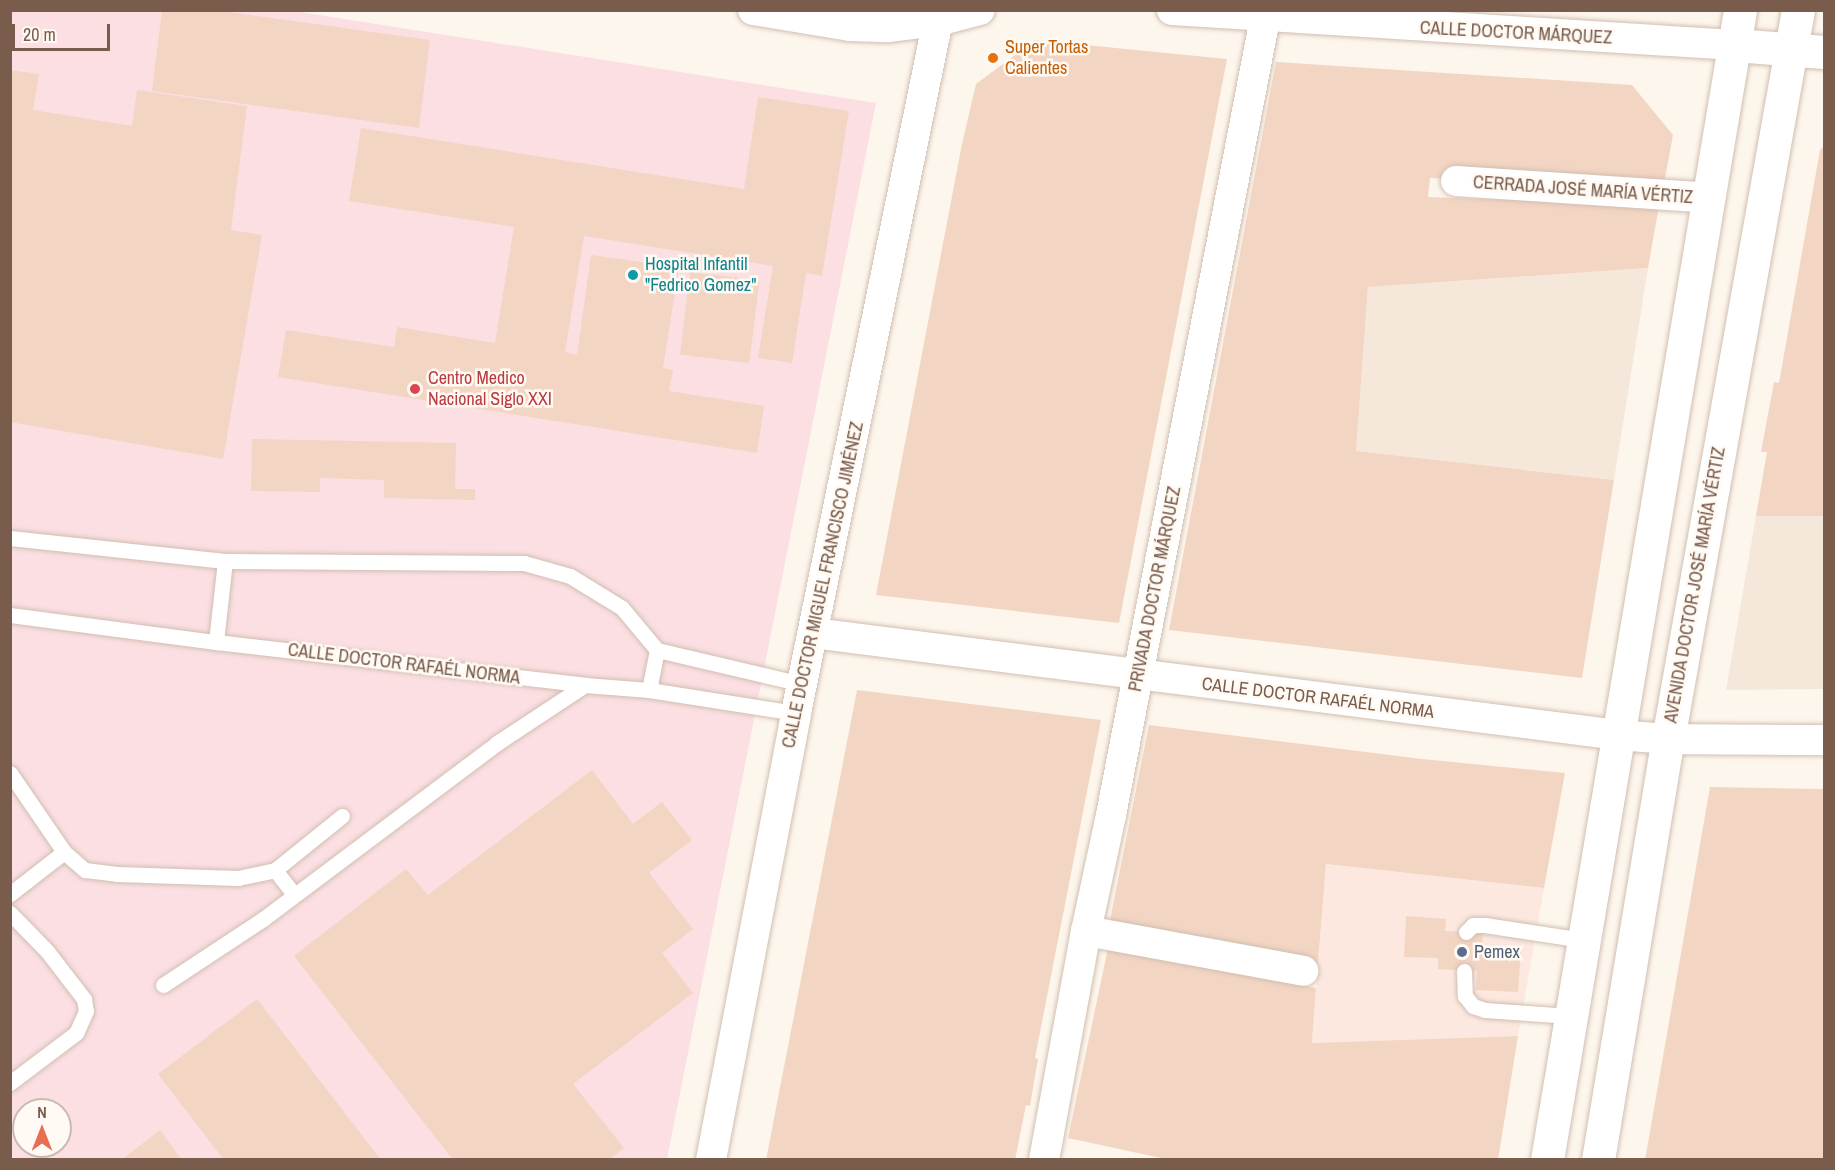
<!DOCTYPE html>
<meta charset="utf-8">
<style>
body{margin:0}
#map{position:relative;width:1835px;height:1170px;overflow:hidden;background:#fdf6ec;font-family:"Archivo Narrow",sans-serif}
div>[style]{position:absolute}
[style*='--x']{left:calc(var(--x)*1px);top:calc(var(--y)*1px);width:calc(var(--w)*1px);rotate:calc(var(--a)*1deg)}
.residential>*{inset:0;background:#f5e8da}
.commercial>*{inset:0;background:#fde8e0}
.medical>*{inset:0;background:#fbdfe3}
.building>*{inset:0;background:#f3d5c3;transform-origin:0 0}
.roads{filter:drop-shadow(0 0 2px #d1beb0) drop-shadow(0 0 2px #d1beb0)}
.service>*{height:15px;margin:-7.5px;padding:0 7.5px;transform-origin:7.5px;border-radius:7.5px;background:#fff}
.minor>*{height:30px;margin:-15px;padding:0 15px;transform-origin:15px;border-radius:15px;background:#fff}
.tertiary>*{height:33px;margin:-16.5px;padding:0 16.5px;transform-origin:16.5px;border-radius:16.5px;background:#fff}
.secondary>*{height:33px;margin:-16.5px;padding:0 16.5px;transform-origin:16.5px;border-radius:16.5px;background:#fff}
.dots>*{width:16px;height:16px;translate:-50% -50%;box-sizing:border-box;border:3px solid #fffaf3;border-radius:50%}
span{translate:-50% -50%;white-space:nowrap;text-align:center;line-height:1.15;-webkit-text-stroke:5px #fffaf3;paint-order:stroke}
.street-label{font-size:18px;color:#7a5c4d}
.food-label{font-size:18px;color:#c56008}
.left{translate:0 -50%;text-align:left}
.culture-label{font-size:18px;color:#0d838f}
.health-label{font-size:18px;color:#be3a42}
.service-label{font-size:18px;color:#4e5e75}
.frame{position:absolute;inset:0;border:12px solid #7a5c4d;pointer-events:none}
.north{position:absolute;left:12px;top:1098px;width:60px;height:60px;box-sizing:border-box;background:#fffaf3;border:2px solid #cabbb1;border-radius:50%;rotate:0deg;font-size:16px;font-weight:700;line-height:24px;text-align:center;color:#7a5c4d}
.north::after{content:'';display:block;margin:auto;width:21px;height:27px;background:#e76f51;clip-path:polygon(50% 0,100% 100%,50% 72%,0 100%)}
.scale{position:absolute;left:12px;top:24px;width:98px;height:27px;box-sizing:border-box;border:3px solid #7a5c4d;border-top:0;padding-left:8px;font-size:18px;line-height:21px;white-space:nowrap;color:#7a5c4d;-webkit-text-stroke:4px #fffaf3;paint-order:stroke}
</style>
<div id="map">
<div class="residential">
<i style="clip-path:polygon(1648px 268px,1614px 480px,1356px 451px,1368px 287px)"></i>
<i style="clip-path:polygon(1756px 516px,1824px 516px,1824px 689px,1726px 690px)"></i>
</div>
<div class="commercial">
<i style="clip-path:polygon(1326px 864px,1544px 888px,1518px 1036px,1312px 1043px)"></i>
</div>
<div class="medical">
<i style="clip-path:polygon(evenodd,10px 11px,294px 11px,876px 103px,667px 1159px,11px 1159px,10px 11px,24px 1110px,60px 1110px,60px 1146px,24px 1146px,24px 1110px)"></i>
</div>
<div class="building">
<i style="clip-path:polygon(162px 10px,214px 10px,430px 40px,419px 128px,152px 91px)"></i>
<i style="clip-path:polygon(1035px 40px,1227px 59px,1119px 623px,876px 595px,962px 144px,976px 84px)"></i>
<i style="clip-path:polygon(1276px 62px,1632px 85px,1673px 135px,1663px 189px,1430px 178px,1428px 197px,1659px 206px,1648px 268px,1368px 287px,1356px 451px,1614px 480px,1582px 678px,1169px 630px)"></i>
<i style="clip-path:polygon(10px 70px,39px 74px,33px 110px,132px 126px,137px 90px,247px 106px,231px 230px,262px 235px,223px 459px,10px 422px)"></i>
<i style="clip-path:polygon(758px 97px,849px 111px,822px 276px,806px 273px,792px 363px,758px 358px,773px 266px,584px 236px,565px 352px,577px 355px,591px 255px,679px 267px,663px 368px,673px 370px,669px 391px,764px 406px,757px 453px,278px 377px,286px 330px,394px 347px,397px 327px,495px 343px,514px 227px,349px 201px,361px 128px,744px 189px)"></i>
<i style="clip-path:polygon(1824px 146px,1824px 516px,1756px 516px,1767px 452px,1761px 452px,1774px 382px,1779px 383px,1820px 150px)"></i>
<i style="left:690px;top:272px;width:70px;height:83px;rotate:7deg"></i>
<i style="clip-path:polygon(252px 439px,456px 443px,455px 489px,475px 489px,475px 500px,384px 498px,384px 480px,320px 478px,320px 492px,251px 491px)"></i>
<i style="clip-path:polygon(857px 690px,1101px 720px,1035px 1058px,1038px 1059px,1030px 1106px,1026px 1105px,1015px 1160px,766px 1160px)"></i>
<i style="clip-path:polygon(1149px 725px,1422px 759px,1565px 773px,1544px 888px,1326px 864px,1318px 963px,1109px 925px)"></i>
<i style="clip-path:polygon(592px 770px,633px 824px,662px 802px,692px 840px,649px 873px,693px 929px,662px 953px,693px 993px,573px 1084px,624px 1148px,608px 1160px,453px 1160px,294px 956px,406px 869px,428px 895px)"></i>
<i style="clip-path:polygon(1710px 787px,1824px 789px,1824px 1160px,1645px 1160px)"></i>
<i style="clip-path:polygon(1406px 916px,1446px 919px,1445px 931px,1483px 933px,1482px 946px,1521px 948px,1518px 992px,1476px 990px,1477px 971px,1438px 969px,1438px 958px,1404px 957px)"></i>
<i style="clip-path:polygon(1108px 948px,1316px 988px,1312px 1043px,1518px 1036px,1498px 1160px,1170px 1160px,1068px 1138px)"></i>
<i style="clip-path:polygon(257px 999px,381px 1160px,224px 1160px,158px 1074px)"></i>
<i style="clip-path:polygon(160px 1130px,182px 1160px,121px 1160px)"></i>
</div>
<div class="roads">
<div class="service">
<i style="--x:10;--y:538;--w:216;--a:6.1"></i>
<i style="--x:225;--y:561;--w:299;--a:0.4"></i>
<i style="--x:524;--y:563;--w:48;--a:15.8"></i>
<i style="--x:570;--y:576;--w:61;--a:31.6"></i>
<i style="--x:622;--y:608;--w:55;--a:50.2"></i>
<i style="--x:657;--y:650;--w:149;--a:13.2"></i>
<i style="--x:10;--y:615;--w:208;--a:7.5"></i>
<i style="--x:216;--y:642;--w:371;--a:6.6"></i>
<i style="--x:585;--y:685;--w:64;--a:4.5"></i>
<i style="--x:649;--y:690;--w:149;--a:8.9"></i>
<i style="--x:216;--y:642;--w:81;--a:-83.7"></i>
<i style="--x:649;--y:690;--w:41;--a:-78.7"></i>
<i style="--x:10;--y:773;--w:96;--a:55.6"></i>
<i style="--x:64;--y:852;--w:28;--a:41"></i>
<i style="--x:85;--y:870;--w:32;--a:7"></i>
<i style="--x:117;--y:874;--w:121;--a:1.9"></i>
<i style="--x:238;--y:878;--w:38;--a:-12"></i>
<i style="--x:275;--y:870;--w:86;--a:-38.9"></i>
<i style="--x:275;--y:870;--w:31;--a:52"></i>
<i style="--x:10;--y:894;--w:68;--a:-37.9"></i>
<i style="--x:10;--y:913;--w:53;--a:45.8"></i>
<i style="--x:47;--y:951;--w:61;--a:52.4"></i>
<i style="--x:84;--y:999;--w:12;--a:81"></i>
<i style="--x:86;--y:1011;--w:24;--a:114"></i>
<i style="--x:76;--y:1033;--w:83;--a:142.9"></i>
<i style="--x:1466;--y:932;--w:10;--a:-45"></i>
<i style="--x:1473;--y:925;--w:12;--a:0"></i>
<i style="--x:1485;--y:925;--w:99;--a:8.7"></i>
<i style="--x:1464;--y:971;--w:25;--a:88"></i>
<i style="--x:1465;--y:996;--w:13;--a:51"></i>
<i style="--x:1473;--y:1006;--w:13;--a:18"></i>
<i style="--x:1485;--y:1010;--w:85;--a:4"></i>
<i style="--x:163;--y:985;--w:120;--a:-33.4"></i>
<i style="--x:263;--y:919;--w:293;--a:-36.9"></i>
<i style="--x:497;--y:743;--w:105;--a:-33.4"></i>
</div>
<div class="minor">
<i style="--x:753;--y:10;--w:98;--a:9.4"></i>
<i style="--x:850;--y:26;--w:38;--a:2"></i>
<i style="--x:888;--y:27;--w:50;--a:-6.8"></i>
<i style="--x:938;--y:21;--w:43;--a:-14.7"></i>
<i style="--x:1172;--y:10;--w:564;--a:3.56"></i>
<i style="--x:1456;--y:181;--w:254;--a:3.8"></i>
<i style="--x:813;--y:633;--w:811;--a:7.22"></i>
<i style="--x:1618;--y:735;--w:50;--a:4.6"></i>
<i style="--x:1668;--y:739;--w:156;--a:0.4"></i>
<i style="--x:1086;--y:931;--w:221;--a:10.4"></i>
<i style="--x:711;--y:1160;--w:455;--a:-79.2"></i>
<i style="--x:796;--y:713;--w:718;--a:-78.42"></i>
<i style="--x:1044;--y:1160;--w:233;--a:-79.6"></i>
<i style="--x:1086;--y:931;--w:119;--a:-77.8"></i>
<i style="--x:1111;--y:815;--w:812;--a:-79.06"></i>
</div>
<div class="tertiary">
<i style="--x:1735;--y:45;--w:89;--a:4.5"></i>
</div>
<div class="secondary">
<i style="--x:1547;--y:1160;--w:1166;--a:-80.47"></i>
<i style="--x:1598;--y:1160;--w:427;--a:-80.6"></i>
<i style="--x:1668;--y:739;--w:741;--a:-79.89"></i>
</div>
</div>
<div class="dots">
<i style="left:993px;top:58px;background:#e8710a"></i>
<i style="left:633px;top:275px;background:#0f9aa8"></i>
<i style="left:415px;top:389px;background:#e0444e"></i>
<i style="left:1462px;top:952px;background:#5c6f8a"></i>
</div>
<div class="street-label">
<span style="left:1516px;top:33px;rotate:3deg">CALLE DOCTOR MÁRQUEZ</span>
<span style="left:1583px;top:190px;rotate:4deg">CERRADA JOSÉ MARÍA VÉRTIZ</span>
<span style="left:823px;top:585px;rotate:-78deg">CALLE DOCTOR MIGUEL FRANCISCO JIMÉNEZ</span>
<span style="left:1695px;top:585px;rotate:-80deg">AVENIDA DOCTOR JOSÉ MARÍA VÉRTIZ</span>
<span style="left:1155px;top:589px;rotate:-79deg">PRIVADA DOCTOR MÁRQUEZ</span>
<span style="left:404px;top:664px;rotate:7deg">CALLE DOCTOR RAFAÉL NORMA</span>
<span style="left:1318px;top:698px;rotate:7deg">CALLE DOCTOR RAFAÉL NORMA</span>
</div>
<div class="food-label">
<span class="left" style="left:1005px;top:58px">Super Tortas<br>Calientes</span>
</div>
<div class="culture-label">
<span class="left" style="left:645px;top:275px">Hospital Infantil<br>"Fedrico Gomez"</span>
</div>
<div class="health-label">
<span class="left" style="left:428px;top:389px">Centro Medico<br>Nacional Siglo XXI</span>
</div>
<div class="service-label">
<span class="left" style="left:1474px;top:952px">Pemex</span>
</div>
<div class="frame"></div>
<div class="north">N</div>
<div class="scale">20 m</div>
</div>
